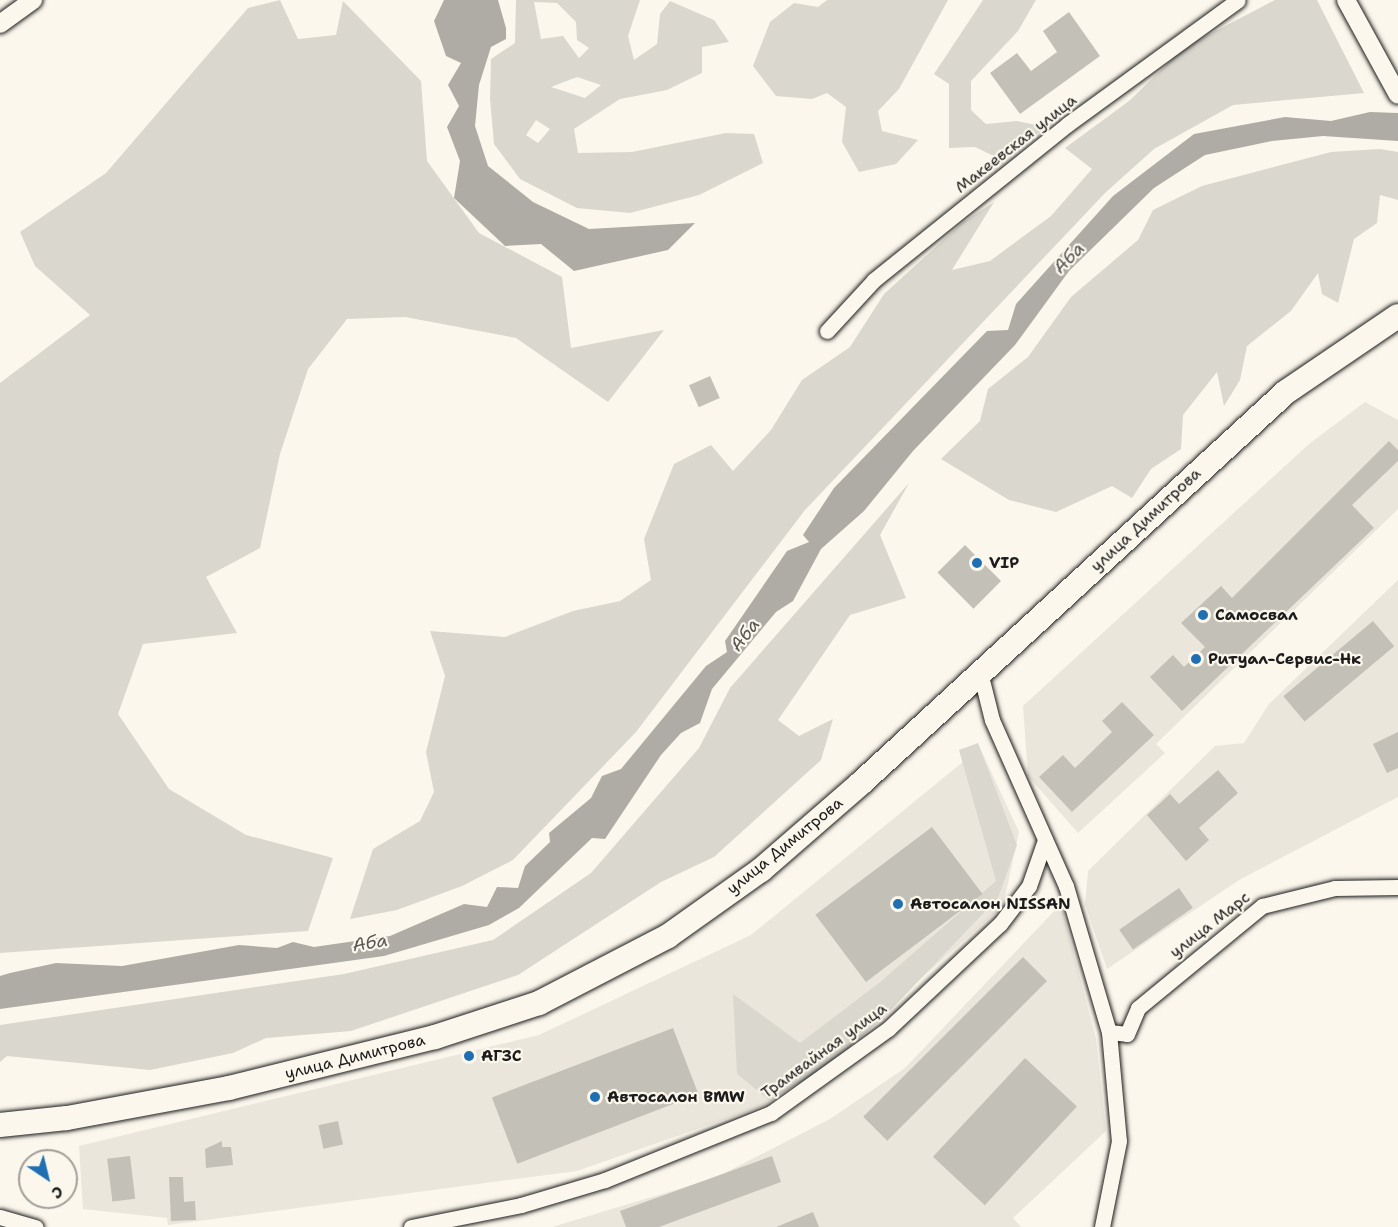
<!DOCTYPE html>
<meta charset="utf-8">
<style>
body{margin:0}
#map{position:relative;width:1398px;height:1227px;overflow:hidden;background:#fbf7ec;font-family:"Shantell Sans",sans-serif}
div>[style]{position:absolute}
[style*='--x']{left:calc(var(--x)*1px);top:calc(var(--y)*1px);width:calc(var(--w)*1px);rotate:calc(var(--a)*1deg)}
.built>*{inset:0;background:#eae6dc}
.green>*{inset:0;background:#dad7ce}
.water>*{inset:0;background:#afaca5}
.building>*{inset:0;background:#c3c0b8;transform-origin:0 0}
.roads{filter:drop-shadow(0 0 2px #1c1c1c) drop-shadow(0 0 2px #1c1c1c)}
.minor>*{height:15px;margin:-7.5px;padding:0 7.5px;transform-origin:7.5px;border-radius:7.5px;background:#fbf7ec}
.tertiary>*{height:18px;margin:-9px;padding:0 9px;transform-origin:9px;border-radius:9px;background:#fbf7ec}
.primary>*{height:24px;margin:-12px;padding:0 12px;transform-origin:12px;border-radius:12px;background:#fbf7ec}
.dots>*{width:16px;height:16px;translate:-50% -50%;box-sizing:border-box;border:3px solid #fbf7ec;border-radius:50%}
span{translate:-50% -50%;white-space:nowrap;text-align:center;line-height:1.15;-webkit-text-stroke:4.5px #fbf7ec;paint-order:stroke}
.street-label{font-size:16px;color:#1c1c1c}
.poi-label{font-size:16px;color:#1c1c1c;font-weight:700}
.left{translate:0 -50%;text-align:left}
.water-label{font-size:18px;color:#575653;font-style:italic}
.north{position:absolute;left:18px;top:1149px;width:60px;height:60px;box-sizing:border-box;background:#fbf7ec;border:2px solid #a29f99;border-radius:50%;rotate:145deg;font-size:16px;font-weight:700;line-height:24px;text-align:center;color:#1c1c1c}
.north::after{content:'';display:block;margin:auto;width:21px;height:27px;background:#1f6fb2;clip-path:polygon(50% 0,100% 100%,50% 72%,0 100%)}
</style>
<div id="map">
<div class="built">
<i style="clip-path:polygon(1365px 402px,1398px 420px,1398px 509px,1156px 744px,1165px 753px,1078px 833px,1028px 776px,1023px 706px,1309px 444px)"></i>
<i style="clip-path:polygon(1398px 580px,1398px 797px,1239px 880px,1107px 969px,1085px 904px,1088px 871px,1215px 746px,1244px 743px,1269px 704px)"></i>
<i style="clip-path:polygon(980px 748px,1019px 832px,1003px 906px,827px 1061px,766px 1105px,577px 1171px,168px 1225px,167px 1218px,83px 1209px,79px 1146px,539px 1035px,751px 935px)"></i>
<i style="clip-path:polygon(1061px 904px,1096px 1039px,1106px 1131px,1013px 1218px,1021px 1227px,552px 1227px,715px 1178px,830px 1119px,905px 1068px)"></i>
</div>
<div class="green">
<i style="clip-path:polygon(280px 0,298px 39px,336px 35px,343px 1px,421px 81px,427px 161px,479px 233px,562px 277px,571px 348px,664px 330px,608px 402px,516px 338px,405px 317px,347px 319px,308px 369px,280px 454px,260px 548px,206px 577px,237px 633px,143px 644px,118px 714px,169px 789px,246px 835px,333px 858px,308px 931px,0 953px,0 383px,90px 315px,35px 266px,20px 232px,106px 173px,248px 8px)"></i>
<i style="clip-path:polygon(evenodd,516px 0,640px 0,628px 36px,634px 60px,657px 44px,660px 14px,670px 1px,714px 20px,729px 42px,702px 47px,702px 73px,667px 90px,620px 99px,574px 129px,578px 153px,632px 152px,726px 133px,754px 134px,763px 163px,699px 195px,630px 213px,577px 208px,520px 179px,494px 144px,490px 99px,491px 59px,515px 43px,516px 0,534px 2px,557px 3px,576px 22px,577px 40px,589px 48px,579px 58px,563px 36px,541px 39px,534px 2px,516px 0,577px 77px,601px 85px,585px 98px,551px 87px,577px 77px,516px 0,536px 120px,550px 129px,538px 143px,526px 135px,536px 120px)"></i>
<i style="clip-path:polygon(827px 0,948px 0,899px 89px,878px 111px,882px 131px,918px 140px,896px 164px,859px 172px,842px 142px,846px 107px,827px 93px,812px 99px,776px 96px,753px 66px,770px 22px,794px 3px,818px 7px)"></i>
<i style="clip-path:polygon(983px 0,1036px 0,1018px 31px,971px 81px,971px 110px,986px 124px,1017px 121px,1046px 127px,1002px 160px,975px 147px,949px 148px,949px 84px,934px 74px)"></i>
<i style="clip-path:polygon(1275px 0,1317px 0,1364px 93px,1233px 105px,1154px 149px,1105px 193px,805px 510px,636px 732px,513px 860px,462px 886px,397px 910px,350px 919px,373px 849px,420px 821px,434px 792px,426px 752px,445px 676px,430px 631px,505px 637px,573px 611px,620px 601px,651px 580px,644px 539px,674px 464px,711px 445px,733px 471px,771px 430px,802px 380px,850px 347px,884px 294px,962px 223px,994px 202px,952px 270px,990px 261px,1051px 216px,1092px 169px,1065px 148px,1129px 101px,1185px 47px)"></i>
<i style="clip-path:polygon(1380px 149px,1398px 152px,1398px 200px,1380px 195px,1377px 223px,1354px 239px,1338px 303px,1322px 294px,1318px 273px,1291px 311px,1247px 346px,1240px 380px,1224px 406px,1217px 372px,1183px 415px,1181px 449px,1151px 469px,1132px 498px,1112px 486px,1056px 512px,1009px 500px,941px 459px,980px 421px,988px 389px,1028px 357px,1071px 297px,1138px 240px,1153px 210px,1202px 186px,1331px 152px)"></i>
<i style="clip-path:polygon(909px 483px,880px 535px,906px 598px,850px 615px,778px 720px,799px 736px,833px 719px,821px 760px,714px 857px,661px 882px,518px 975px,351px 1031px,266px 1038px,233px 1053px,150px 1070px,7px 1056px,0 1062px,0 1025px,344px 974px,493px 940px,591px 873px,699px 748px,730px 688px)"></i>
<i style="clip-path:polygon(978px 743px,1017px 845px,998px 898px,884px 1017px,824px 1069px,769px 1100px,737px 1074px,733px 994px,800px 1043px,879px 983px,996px 881px,959px 750px)"></i>
</div>
<div class="water">
<i style="clip-path:polygon(444px 0,498px 0,506px 28px,506px 39px,491px 47px,479px 85px,475px 126px,488px 166px,533px 202px,589px 229px,695px 223px,668px 250px,574px 271px,541px 244px,505px 246px,454px 198px,460px 161px,447px 127px,459px 106px,448px 85px,461px 63px,446px 56px,434px 21px)"></i>
<i style="clip-path:polygon(1370px 112px,1398px 113px,1398px 141px,1323px 136px,1272px 141px,1205px 155px,1154px 188px,1069px 271px,1015px 345px,913px 451px,864px 511px,821px 549px,793px 601px,776px 612px,712px 689px,700px 723px,681px 733px,661px 755px,605px 839px,592px 838px,519px 908px,489px 925px,384px 956px,0 1009px,0 976px,10px 973px,56px 963px,122px 966px,239px 945px,277px 948px,293px 942px,314px 947px,390px 936px,464px 904px,487px 907px,497px 887px,518px 888px,525px 866px,550px 842px,549px 833px,591px 798px,602px 776px,621px 769px,706px 666px,727px 652px,725px 641px,787px 551px,809px 542px,803px 535px,834px 488px,987px 331px,1008px 330px,1016px 304px,1113px 196px,1194px 134px,1285px 117px,1331px 121px)"></i>
</div>
<div class="building">
<i style="clip-path:polygon(1069px 12px,1100px 56px,1020px 114px,990px 73px,1017px 53px,1031px 71px,1057px 52px,1043px 31px)"></i>
<i style="left:710px;top:376px;width:24px;height:23px;rotate:66deg"></i>
<i style="clip-path:polygon(1389px 441px,1398px 450px,1398px 461px,1352px 505px,1374px 528px,1182px 711px,1150px 677px,1173px 655px,1184px 667px,1205px 647px,1181px 623px,1221px 586px,1232px 598px)"></i>
<i style="left:965px;top:545px;width:51px;height:39px;rotate:45deg"></i>
<i style="left:1373px;top:621px;width:33px;height:117px;rotate:50deg"></i>
<i style="clip-path:polygon(1122px 702px,1154px 735px,1072px 812px,1039px 777px,1063px 755px,1075px 768px,1112px 732px,1102px 721px)"></i>
<i style="clip-path:polygon(1398px 732px,1398px 768px,1387px 773px,1373px 744px)"></i>
<i style="clip-path:polygon(1218px 770px,1238px 793px,1199px 828px,1209px 840px,1186px 861px,1147px 815px,1170px 794px,1179px 804px)"></i>
<i style="left:932px;top:827px;width:84px;height:146px;rotate:53deg"></i>
<i style="left:1179px;top:888px;width:24px;height:73px;rotate:55deg"></i>
<i style="left:1023px;top:957px;width:34px;height:226px;rotate:45deg"></i>
<i style="left:673px;top:1028px;width:71px;height:194px;rotate:69deg"></i>
<i style="left:1025px;top:1058px;width:71px;height:135px;rotate:43deg"></i>
<i style="left:338px;top:1121px;width:24px;height:20px;rotate:78deg"></i>
<i style="clip-path:polygon(222px 1141px,222px 1147px,231px 1147px,233px 1165px,206px 1168px,205px 1149px)"></i>
<i style="left:130px;top:1156px;width:43px;height:23px;rotate:83deg"></i>
<i style="clip-path:polygon(772px 1156px,781px 1182px,659px 1227px,626px 1227px,620px 1211px)"></i>
<i style="clip-path:polygon(169px 1177px,183px 1177px,184px 1202px,195px 1201px,196px 1220px,171px 1221px)"></i>
<i style="clip-path:polygon(813px 1212px,819px 1227px,776px 1227px)"></i>
</div>
<div class="roads">
<div class="minor">
<i style="--x:827;--y:331;--w:69;--a:-47.3"></i>
<i style="--x:874;--y:280;--w:249;--a:-38.8"></i>
<i style="--x:1068;--y:124;--w:210;--a:-36.1"></i>
<i style="--x:981;--y:676;--w:45;--a:76"></i>
<i style="--x:992;--y:720;--w:182;--a:66"></i>
<i style="--x:1066;--y:886;--w:152;--a:73.6"></i>
<i style="--x:1109;--y:1032;--w:109;--a:84.8"></i>
<i style="--x:1119;--y:1141;--w:88;--a:101.2"></i>
<i style="--x:1109;--y:1032;--w:18;--a:6"></i>
<i style="--x:1127;--y:1034;--w:28;--a:-67"></i>
<i style="--x:1138;--y:1008;--w:161;--a:-39.4"></i>
<i style="--x:1262;--y:906;--w:75;--a:-13.9"></i>
<i style="--x:1335;--y:888;--w:63;--a:-0.9"></i>
<i style="--x:0;--y:1217;--w:37;--a:16"></i>
<i style="--x:411;--y:1227;--w:112;--a:-11.3"></i>
<i style="--x:521;--y:1205;--w:88;--a:-16.6"></i>
<i style="--x:605;--y:1180;--w:179;--a:-22"></i>
<i style="--x:771;--y:1113;--w:144;--a:-35.7"></i>
<i style="--x:888;--y:1029;--w:154;--a:-43.2"></i>
<i style="--x:1000;--y:924;--w:48;--a:-52.7"></i>
<i style="--x:1029;--y:886;--w:49;--a:-70.8"></i>
</div>
<div class="tertiary">
<i style="--x:1346;--y:0;--w:108;--a:61.3"></i>
<i style="--x:0;--y:24;--w:41;--a:-36"></i>
</div>
<div class="primary">
<i style="--x:0;--y:1125;--w:67;--a:-6"></i>
<i style="--x:67;--y:1118;--w:165;--a:-10.5"></i>
<i style="--x:229;--y:1088;--w:212;--a:-13.9"></i>
<i style="--x:435;--y:1037;--w:109;--a:-18.1"></i>
<i style="--x:539;--y:1003;--w:145;--a:-27.4"></i>
<i style="--x:668;--y:936;--w:114;--a:-35.4"></i>
<i style="--x:761;--y:870;--w:131;--a:-41"></i>
<i style="--x:860;--y:784;--w:579;--a:-42.62"></i>
<i style="--x:1286;--y:392;--w:135;--a:-34.2"></i>
</div>
</div>
<div class="dots">
<i style="left:977px;top:563px;background:#1f6fb2"></i>
<i style="left:1203px;top:615px;background:#1f6fb2"></i>
<i style="left:1196px;top:659px;background:#1f6fb2"></i>
<i style="left:898px;top:904px;background:#1f6fb2"></i>
<i style="left:469px;top:1056px;background:#1f6fb2"></i>
<i style="left:595px;top:1097px;background:#1f6fb2"></i>
</div>
<div class="street-label">
<span style="left:1016px;top:144px;rotate:-38deg">Макеевская улица</span>
<span style="left:1146px;top:520px;rotate:-43deg">улица Димитрова</span>
<span style="left:785px;top:846px;rotate:-39deg">улица Димитрова</span>
<span style="left:1210px;top:925px;rotate:-38deg">улица Марс</span>
<span style="left:824px;top:1051px;rotate:-36deg">Трамвайная улица</span>
<span style="left:355px;top:1057px;rotate:-14deg">улица Димитрова</span>
</div>
<div class="poi-label">
<span class="left" style="left:989px;top:563px">VIP</span>
<span class="left" style="left:1215px;top:615px">Самосвал</span>
<span class="left" style="left:1208px;top:659px">Ритуал-Сервис-Нк</span>
<span class="left" style="left:910px;top:904px">Автосалон NISSAN</span>
<span class="left" style="left:481px;top:1056px">АГЗС</span>
<span class="left" style="left:607px;top:1097px">Автосалон BMW</span>
</div>
<div class="water-label">
<span style="left:1069px;top:258px;rotate:-45deg">Аба</span>
<span style="left:745px;top:635px;rotate:-52deg">Аба</span>
<span style="left:370px;top:943px;rotate:-9deg">Аба</span>
</div>
<div class="north">С</div>
</div>
